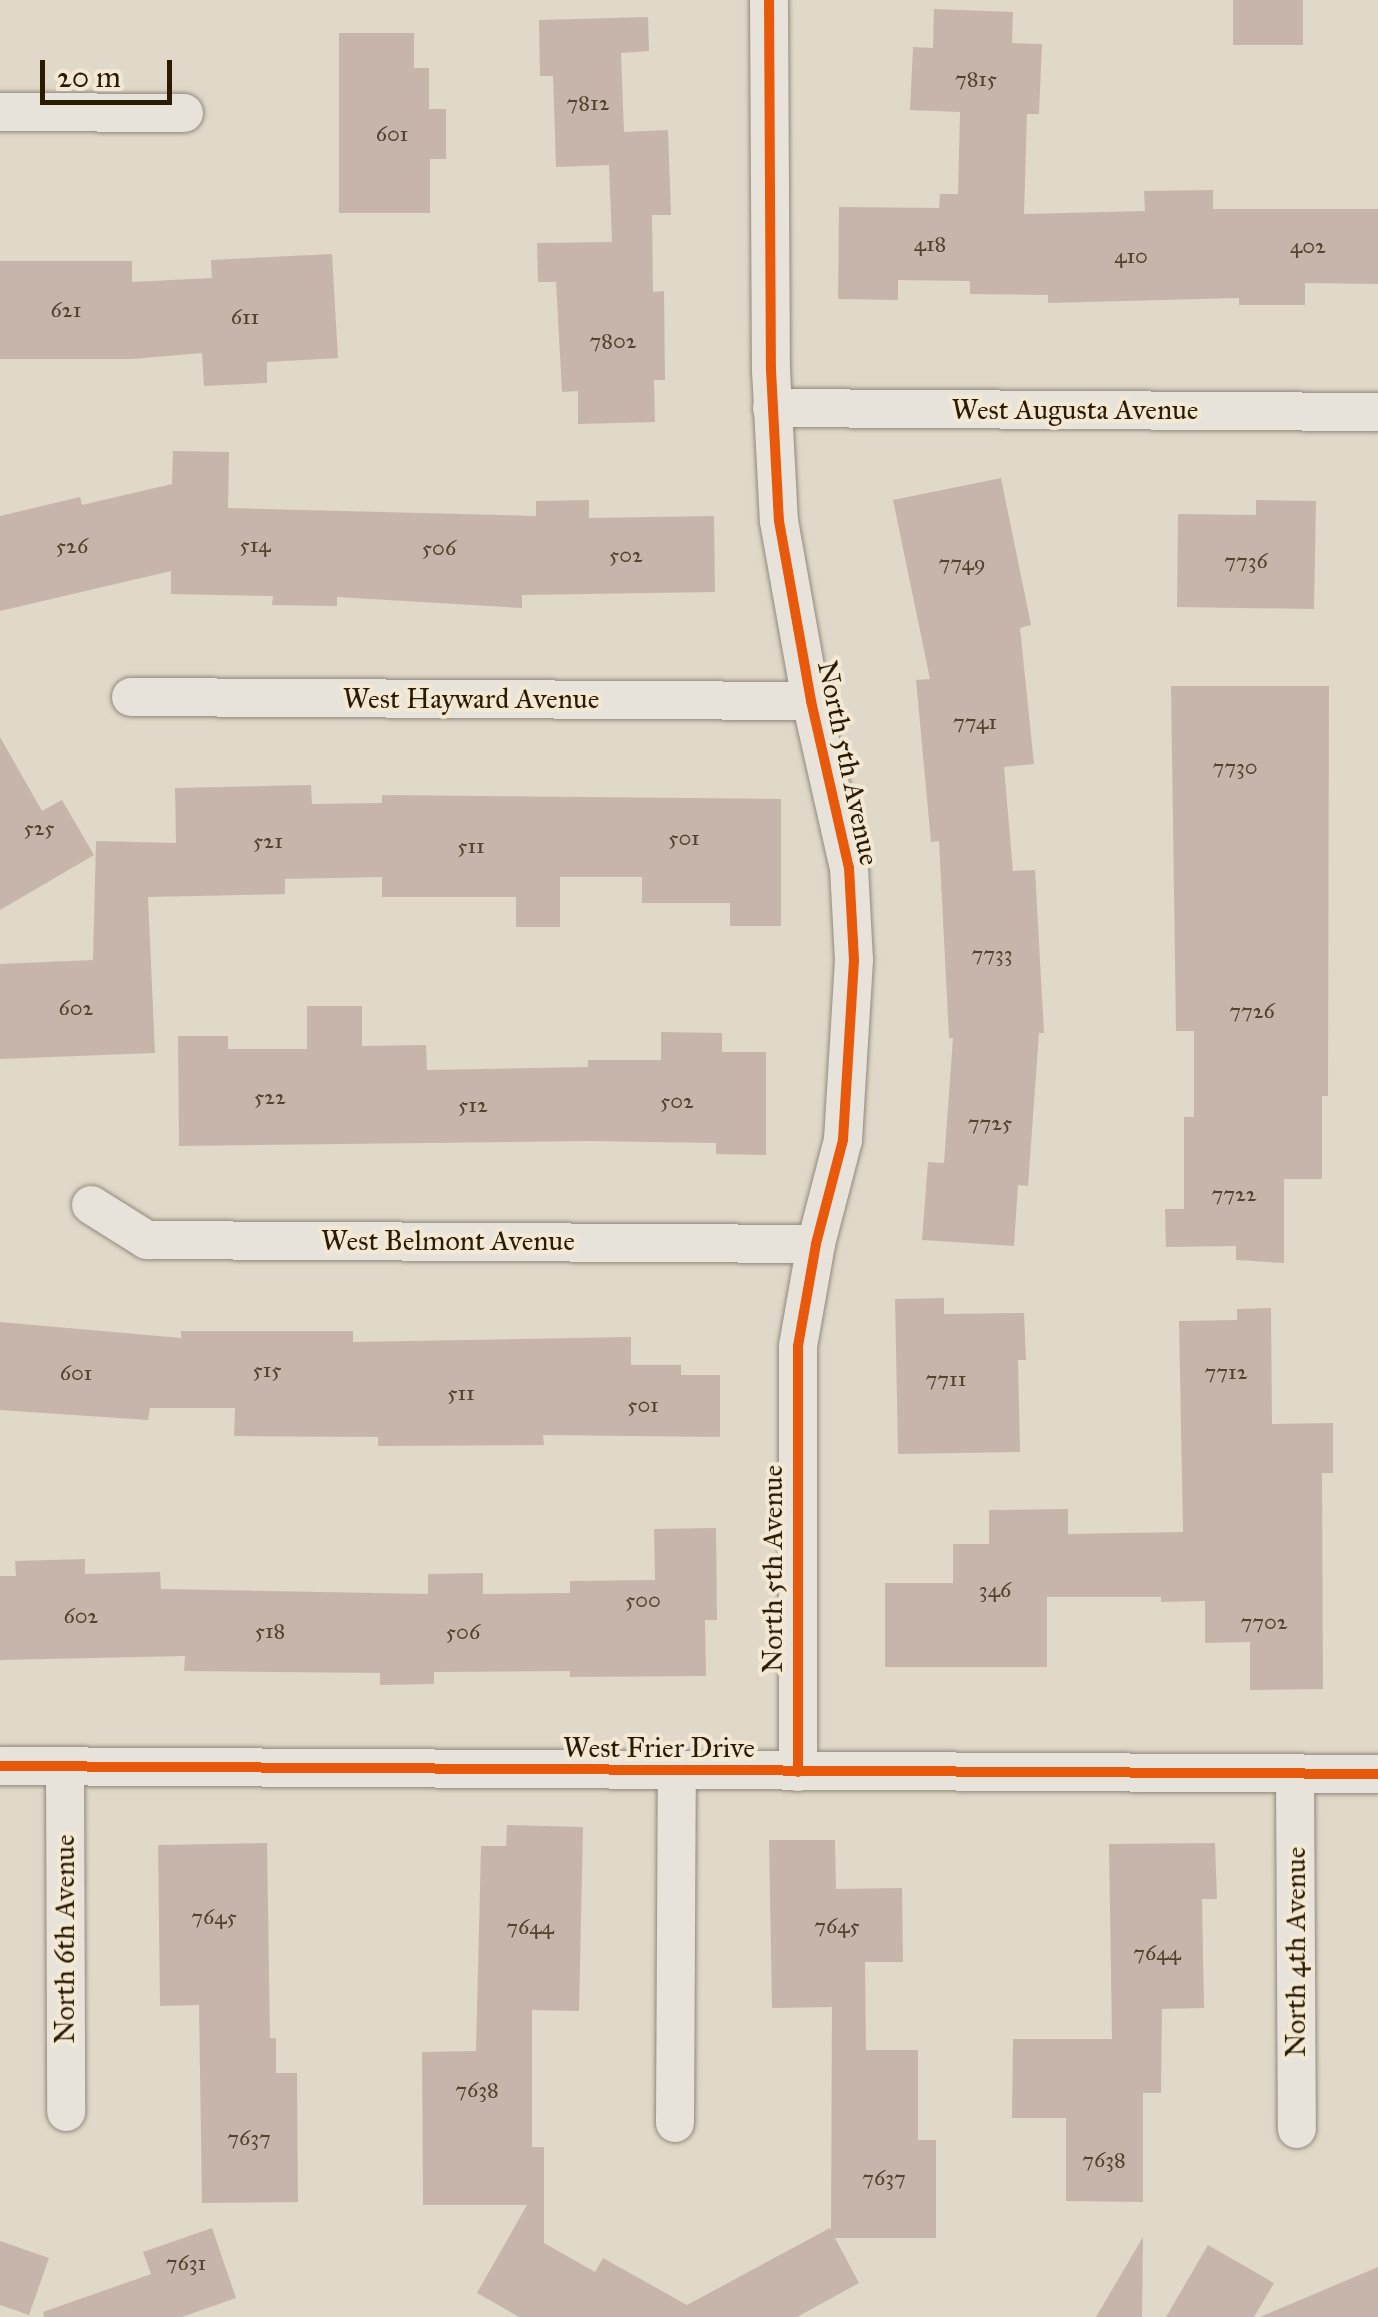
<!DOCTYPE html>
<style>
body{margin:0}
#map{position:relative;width:1378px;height:2317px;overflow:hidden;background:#e0d8c8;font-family:"IM FELL Great Primer",serif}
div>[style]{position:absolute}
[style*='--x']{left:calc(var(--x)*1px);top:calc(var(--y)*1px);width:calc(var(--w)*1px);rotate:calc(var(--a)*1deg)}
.building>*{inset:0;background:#c7b5ac;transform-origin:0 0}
.roads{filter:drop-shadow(0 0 2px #90897d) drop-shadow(0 0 2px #90897d)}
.street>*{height:38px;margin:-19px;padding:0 19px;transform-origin:19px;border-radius:19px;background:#e7e3db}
.cycleway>*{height:10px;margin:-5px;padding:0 5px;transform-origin:5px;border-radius:5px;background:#e8590c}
span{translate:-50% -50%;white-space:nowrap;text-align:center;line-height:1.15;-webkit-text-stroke:8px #f2e8d4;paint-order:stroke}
.number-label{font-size:22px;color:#53422d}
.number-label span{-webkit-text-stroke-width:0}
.street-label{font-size:28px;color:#2c1b03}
.scale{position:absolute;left:40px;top:60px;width:132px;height:45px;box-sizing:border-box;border:5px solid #2c1b03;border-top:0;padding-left:12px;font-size:30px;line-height:35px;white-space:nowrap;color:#2c1b03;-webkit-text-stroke:8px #f2e8d4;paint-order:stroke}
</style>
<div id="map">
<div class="building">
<i style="left:1233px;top:0;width:70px;height:45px"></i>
<i style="clip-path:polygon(934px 9px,1013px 12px,1012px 43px,1042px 44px,1039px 114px,1027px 114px,1024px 214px,1145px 211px,1144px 191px,1213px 190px,1213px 209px,1378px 209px,1378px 284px,1305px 283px,1305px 305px,1239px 305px,1239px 298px,1048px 303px,1048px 295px,970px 294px,970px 281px,898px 280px,898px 300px,838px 299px,839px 207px,939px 208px,940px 194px,958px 194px,960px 112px,910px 110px,913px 47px,933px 48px)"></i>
<i style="clip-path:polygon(648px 17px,649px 51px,621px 53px,624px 132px,668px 130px,671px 215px,652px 215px,653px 292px,664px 291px,665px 380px,654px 380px,655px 422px,578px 424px,578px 391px,562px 392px,556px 282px,538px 282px,537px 243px,612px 242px,609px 165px,556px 167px,553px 76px,540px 76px,539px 20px)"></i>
<i style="clip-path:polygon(339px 33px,414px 33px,414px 68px,429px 68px,429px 109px,446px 109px,446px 159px,430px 159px,430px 213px,339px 213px)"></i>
<i style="clip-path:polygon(332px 254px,338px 358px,267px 362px,267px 383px,204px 386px,202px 353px,132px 359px,0 359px,0 261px,132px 261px,132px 282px,212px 278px,211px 260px)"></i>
<i style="clip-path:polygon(173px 451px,229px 452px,228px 508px,536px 516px,536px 501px,589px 500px,589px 518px,714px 516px,715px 592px,522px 595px,522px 608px,337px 597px,337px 606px,272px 605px,273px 596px,171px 594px,171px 571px,0 611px,0 516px,80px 497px,82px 505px,172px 484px)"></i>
<i style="clip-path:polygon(1001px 478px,1031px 625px,1020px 628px,1034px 764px,1004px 767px,1013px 871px,1035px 870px,1044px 1033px,1039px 1033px,1028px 1186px,1018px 1185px,1014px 1246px,922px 1240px,928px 1162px,944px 1163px,953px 1038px,949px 1038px,939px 841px,931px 842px,916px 680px,930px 679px,893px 500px)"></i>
<i style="clip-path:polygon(1256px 500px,1316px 501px,1314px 609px,1177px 607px,1178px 514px,1256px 515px)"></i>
<i style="clip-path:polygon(1171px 686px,1329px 686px,1328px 1096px,1322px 1096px,1322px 1179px,1284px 1179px,1284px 1263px,1236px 1260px,1236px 1246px,1166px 1247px,1165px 1209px,1184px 1209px,1184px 1117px,1194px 1117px,1194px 1031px,1176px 1031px)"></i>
<i style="clip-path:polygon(0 737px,42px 811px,62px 800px,94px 855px,0 910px)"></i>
<i style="clip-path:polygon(311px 785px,312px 804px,382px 803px,382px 795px,781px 799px,781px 926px,730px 926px,730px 903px,642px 903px,642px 877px,560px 877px,560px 927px,516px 927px,516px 897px,382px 897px,382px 877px,285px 879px,285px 894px,148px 897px,155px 1053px,0 1059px,0 964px,93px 960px,96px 841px,176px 843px,175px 788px)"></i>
<i style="clip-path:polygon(307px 1006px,362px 1006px,362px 1046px,426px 1045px,427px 1070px,588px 1067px,588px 1060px,661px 1060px,661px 1032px,722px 1033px,722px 1052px,766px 1052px,766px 1155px,716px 1154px,716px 1143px,588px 1141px,179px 1146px,178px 1036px,228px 1036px,228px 1049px,307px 1049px)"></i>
<i style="clip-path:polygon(944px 1298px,944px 1314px,1024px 1313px,1026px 1360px,1018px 1360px,1020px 1452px,898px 1454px,895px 1299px)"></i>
<i style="clip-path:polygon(1271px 1308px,1272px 1424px,1333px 1423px,1333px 1473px,1322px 1473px,1323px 1689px,1250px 1690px,1250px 1642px,1205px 1643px,1205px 1601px,1161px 1602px,1161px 1597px,1047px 1597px,1047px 1667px,885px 1667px,885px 1583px,953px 1583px,953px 1544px,989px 1544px,989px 1510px,1068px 1509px,1068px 1534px,1183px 1532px,1179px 1321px,1237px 1320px,1237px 1309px)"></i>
<i style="clip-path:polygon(0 1322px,181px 1338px,181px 1331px,353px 1331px,353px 1342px,631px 1337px,631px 1365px,681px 1365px,681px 1375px,720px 1375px,720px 1437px,543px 1435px,544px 1445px,378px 1446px,378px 1437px,234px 1436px,235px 1408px,150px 1408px,148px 1420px,0 1410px)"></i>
<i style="clip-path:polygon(716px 1528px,717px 1620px,705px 1620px,706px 1676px,570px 1677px,570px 1671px,434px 1672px,434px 1684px,380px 1685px,380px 1673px,184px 1671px,185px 1656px,0 1660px,0 1576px,16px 1576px,15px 1561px,85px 1559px,85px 1574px,160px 1572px,161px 1589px,428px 1594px,428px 1574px,483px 1573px,483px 1594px,570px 1593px,570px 1581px,655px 1580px,654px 1529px)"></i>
<i style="clip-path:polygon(507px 1825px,583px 1827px,579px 2011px,532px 2010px,532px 2147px,544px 2147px,544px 2243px,595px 2272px,603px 2258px,687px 2305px,830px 2228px,831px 2231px,832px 2007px,772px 2008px,769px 1840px,835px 1840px,836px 1889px,902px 1888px,903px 1962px,865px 1962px,866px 2050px,918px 2050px,918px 2140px,936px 2140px,936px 2238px,835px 2238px,859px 2283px,797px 2317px,519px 2317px,477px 2293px,527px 2205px,423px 2205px,422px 2052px,476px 2051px,481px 1846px,506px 1846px)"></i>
<i style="clip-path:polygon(267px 1843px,270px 2038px,276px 2038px,276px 2073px,297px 2073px,298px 2202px,202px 2203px,199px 2005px,160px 2006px,158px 1845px)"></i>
<i style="clip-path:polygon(1215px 1843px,1217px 1899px,1202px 1899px,1204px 2008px,1162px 2009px,1161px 2093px,1143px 2093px,1143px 2202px,1066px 2201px,1066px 2118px,1012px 2118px,1013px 2039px,1112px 2039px,1109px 1844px)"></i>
<i style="clip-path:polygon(212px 2228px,236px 2298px,182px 2317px,44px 2317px,43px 2312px,151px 2274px,143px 2252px)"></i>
<i style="clip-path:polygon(1143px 2237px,1142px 2317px,1096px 2317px)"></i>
<i style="clip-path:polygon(0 2241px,49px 2258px,29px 2315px,0 2305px)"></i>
<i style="clip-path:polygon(1208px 2245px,1274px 2283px,1254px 2317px,1166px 2317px)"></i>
<i style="clip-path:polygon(1378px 2267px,1378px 2317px,1260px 2317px)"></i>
</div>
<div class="roads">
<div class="street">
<i style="--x:769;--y:0;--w:370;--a:89.7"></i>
<i style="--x:771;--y:370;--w:151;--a:87"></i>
<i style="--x:779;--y:521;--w:183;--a:79.9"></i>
<i style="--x:811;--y:701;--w:171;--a:77.2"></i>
<i style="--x:849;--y:868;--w:92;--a:86.9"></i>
<i style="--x:854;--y:960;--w:180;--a:93.5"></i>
<i style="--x:843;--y:1140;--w:107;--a:104.6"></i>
<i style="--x:816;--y:1244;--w:104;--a:100"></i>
<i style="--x:798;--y:1346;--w:426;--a:90"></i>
<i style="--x:0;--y:112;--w:184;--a:0.3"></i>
<i style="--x:772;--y:408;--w:606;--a:0.38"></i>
<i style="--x:131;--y:697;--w:680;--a:0.34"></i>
<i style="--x:91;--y:1205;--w:66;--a:32"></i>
<i style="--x:147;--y:1240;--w:669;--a:0.34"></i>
<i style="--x:0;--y:1766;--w:1378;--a:0.33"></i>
<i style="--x:65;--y:1767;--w:345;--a:89.8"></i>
<i style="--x:1295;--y:1774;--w:355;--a:89.7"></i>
<i style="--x:675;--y:2123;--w:353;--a:-89.7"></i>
</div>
</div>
<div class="cycleway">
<i style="--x:769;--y:0;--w:370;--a:89.7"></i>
<i style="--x:771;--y:370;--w:151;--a:87"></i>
<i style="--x:779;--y:521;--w:183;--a:79.9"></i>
<i style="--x:811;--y:701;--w:171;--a:77.2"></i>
<i style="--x:849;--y:868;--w:92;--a:86.9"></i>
<i style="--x:854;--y:960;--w:180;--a:93.5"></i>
<i style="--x:843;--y:1140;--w:107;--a:104.6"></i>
<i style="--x:816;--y:1244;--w:104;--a:100"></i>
<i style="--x:798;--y:1346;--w:426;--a:90"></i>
<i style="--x:0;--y:1766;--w:1378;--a:0.33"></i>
</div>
<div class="number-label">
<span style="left:976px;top:79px">7815</span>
<span style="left:588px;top:103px">7812</span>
<span style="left:392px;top:134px">601</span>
<span style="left:930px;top:244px">418</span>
<span style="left:1308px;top:246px">402</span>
<span style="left:1131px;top:256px">410</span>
<span style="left:66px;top:310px">621</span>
<span style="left:245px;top:317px">611</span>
<span style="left:613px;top:341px">7802</span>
<span style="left:255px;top:545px">514</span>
<span style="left:72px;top:546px">526</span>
<span style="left:439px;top:548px">506</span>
<span style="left:626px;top:555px">502</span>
<span style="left:1246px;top:561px">7736</span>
<span style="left:962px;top:563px">7749</span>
<span style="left:975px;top:722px">7741</span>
<span style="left:1235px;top:767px">7730</span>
<span style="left:39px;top:828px">525</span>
<span style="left:684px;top:838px">501</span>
<span style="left:268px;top:841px">521</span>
<span style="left:471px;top:846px">511</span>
<span style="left:992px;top:954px">7733</span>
<span style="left:76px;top:1008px">602</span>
<span style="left:1252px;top:1011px">7726</span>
<span style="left:270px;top:1097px">522</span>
<span style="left:677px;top:1101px">502</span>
<span style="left:473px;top:1105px">512</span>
<span style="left:990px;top:1123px">7725</span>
<span style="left:1234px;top:1194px">7722</span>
<span style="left:267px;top:1370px">515</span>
<span style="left:1226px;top:1372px">7712</span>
<span style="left:76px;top:1373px">601</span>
<span style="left:946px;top:1379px">7711</span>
<span style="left:461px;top:1393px">511</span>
<span style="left:643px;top:1405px">501</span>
<span style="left:995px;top:1590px">346</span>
<span style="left:643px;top:1600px">500</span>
<span style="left:81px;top:1616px">602</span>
<span style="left:1264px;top:1622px">7702</span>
<span style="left:270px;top:1631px">518</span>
<span style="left:463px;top:1632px">506</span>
<span style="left:214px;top:1917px">7645</span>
<span style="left:837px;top:1926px">7645</span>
<span style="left:530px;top:1927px">7644</span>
<span style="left:1157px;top:1953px">7644</span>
<span style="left:477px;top:2090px">7638</span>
<span style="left:249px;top:2138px">7637</span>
<span style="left:1104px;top:2160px">7638</span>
<span style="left:884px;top:2178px">7637</span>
<span style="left:186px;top:2263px">7631</span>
</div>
<div class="street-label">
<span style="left:1075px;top:410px">West Augusta Avenue</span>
<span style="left:471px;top:699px">West Hayward Avenue</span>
<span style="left:848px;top:763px;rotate:78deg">North 5th Avenue</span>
<span style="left:448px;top:1241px">West Belmont Avenue</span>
<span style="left:773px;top:1569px;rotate:-90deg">North 5th Avenue</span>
<span style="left:659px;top:1748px">West Frier Drive</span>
<span style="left:65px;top:1939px;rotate:-90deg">North 6th Avenue</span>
<span style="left:1296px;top:1952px;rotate:-90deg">North 4th Avenue</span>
</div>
<div class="scale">20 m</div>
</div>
